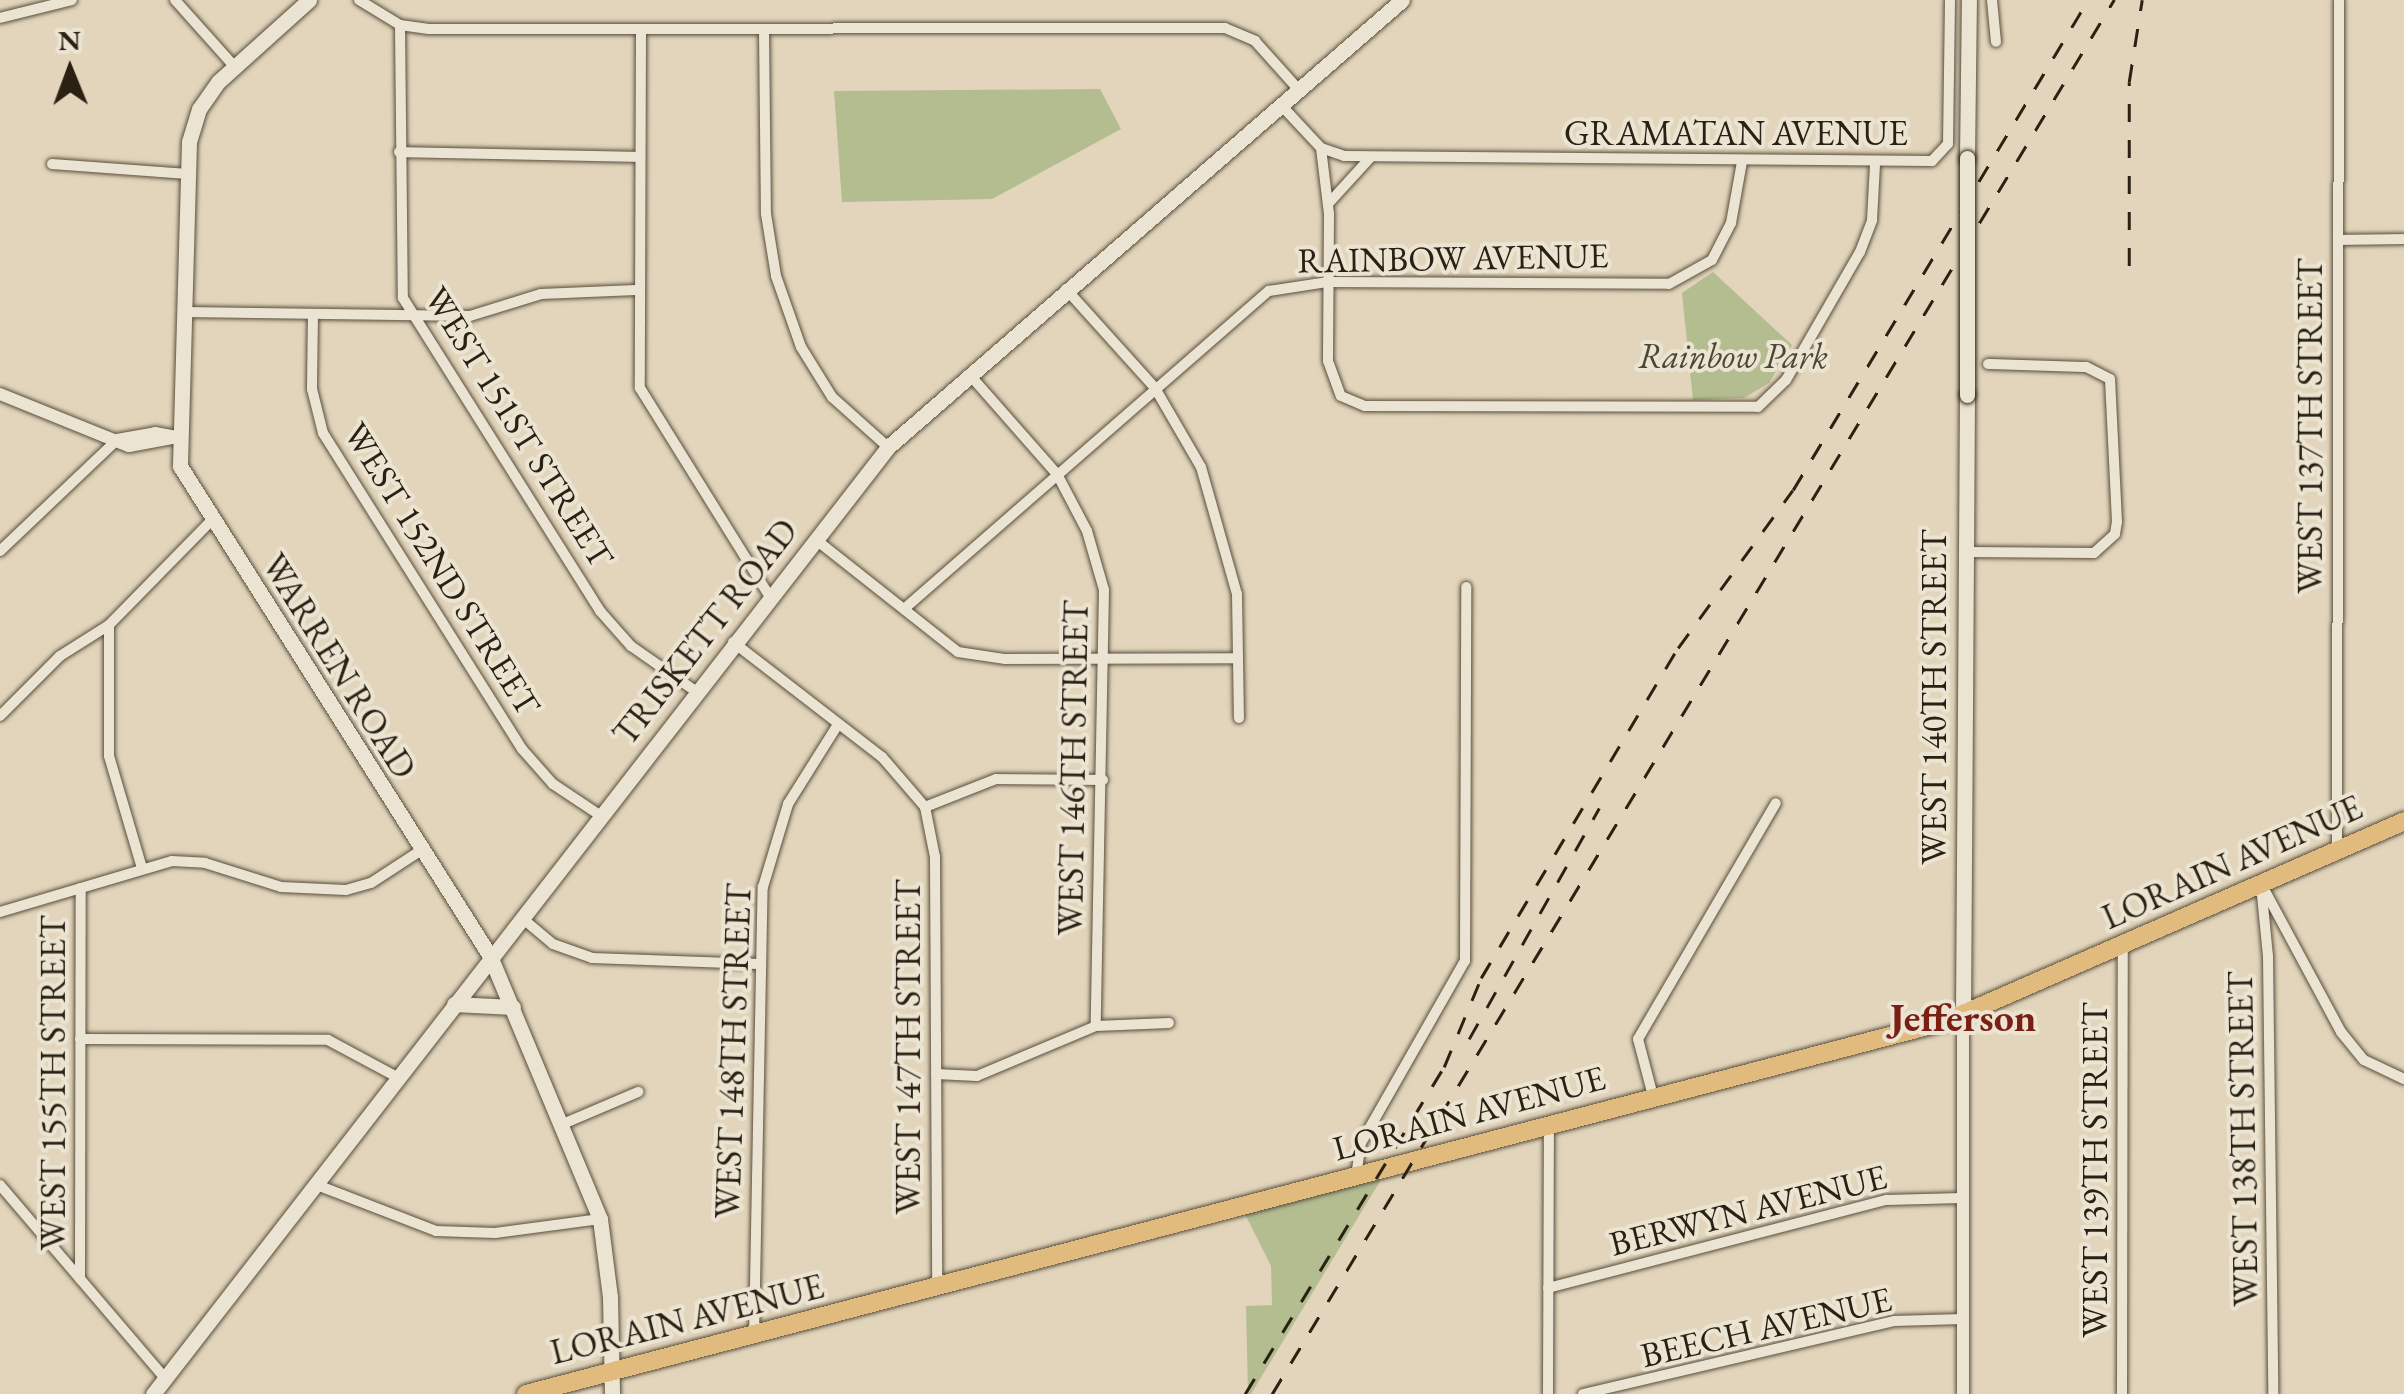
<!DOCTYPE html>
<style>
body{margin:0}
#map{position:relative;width:2404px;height:1394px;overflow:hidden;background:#e2d5bb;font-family:"EB Garamond",serif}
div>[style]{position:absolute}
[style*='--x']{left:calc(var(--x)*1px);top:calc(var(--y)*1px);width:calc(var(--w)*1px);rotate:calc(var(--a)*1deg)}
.green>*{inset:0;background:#b3bd90}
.roads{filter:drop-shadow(0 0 2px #594e3d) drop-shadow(0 0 2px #594e3d)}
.minor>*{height:10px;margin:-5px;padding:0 5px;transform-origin:5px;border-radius:5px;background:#ece4d3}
.tertiary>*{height:12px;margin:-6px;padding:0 6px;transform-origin:6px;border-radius:6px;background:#ece4d3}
.secondary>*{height:15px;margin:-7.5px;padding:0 7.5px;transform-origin:7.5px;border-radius:7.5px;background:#ece4d3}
.primary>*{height:18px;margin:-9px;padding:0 9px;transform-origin:9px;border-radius:9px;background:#e1ba7e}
.rail>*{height:2.5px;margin-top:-1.25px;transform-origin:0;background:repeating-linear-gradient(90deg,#2b2113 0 18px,transparent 0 36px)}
.bridges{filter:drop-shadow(0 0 2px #2b2113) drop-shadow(0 0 2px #2b2113)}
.secondary-bridge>*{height:15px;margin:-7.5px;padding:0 7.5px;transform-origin:7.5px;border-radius:7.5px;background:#ece4d3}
span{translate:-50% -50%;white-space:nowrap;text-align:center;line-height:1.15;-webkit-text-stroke:8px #ece4d3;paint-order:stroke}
.street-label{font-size:35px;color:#2b2113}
.park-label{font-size:35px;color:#4d4832;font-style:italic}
.quarter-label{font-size:40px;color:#7a1f14;font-weight:700}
.north{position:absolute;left:20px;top:20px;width:100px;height:100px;-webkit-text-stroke:8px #ece4d3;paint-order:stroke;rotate:359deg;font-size:28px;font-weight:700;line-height:40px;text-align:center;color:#2b2113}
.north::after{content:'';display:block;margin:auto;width:35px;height:45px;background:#2b2113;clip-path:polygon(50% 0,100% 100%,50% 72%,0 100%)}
</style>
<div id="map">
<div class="green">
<i style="clip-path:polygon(1100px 89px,1121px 129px,992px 199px,842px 202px,834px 91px)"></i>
<i style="clip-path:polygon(1713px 272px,1792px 345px,1769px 383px,1744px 398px,1693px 400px,1682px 293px)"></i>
<i style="clip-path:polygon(1382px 1178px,1251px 1394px,1248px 1394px,1246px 1306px,1272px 1305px,1271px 1266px,1244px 1212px)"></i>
</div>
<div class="roads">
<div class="minor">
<i style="--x:175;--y:0;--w:89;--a:48.2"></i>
<i style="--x:359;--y:0;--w:48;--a:31.4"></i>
<i style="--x:400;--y:25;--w:29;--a:8"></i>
<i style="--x:429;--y:29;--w:796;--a:-0.07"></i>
<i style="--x:1225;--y:28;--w:33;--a:23"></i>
<i style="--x:1255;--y:41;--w:66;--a:48.1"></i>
<i style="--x:1992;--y:0;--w:42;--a:84.6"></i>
<i style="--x:0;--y:18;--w:74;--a:-14"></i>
<i style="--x:400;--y:25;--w:273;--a:89.4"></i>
<i style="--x:403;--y:298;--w:370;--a:57.8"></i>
<i style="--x:600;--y:611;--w:47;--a:48.5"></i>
<i style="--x:631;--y:646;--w:77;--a:34.9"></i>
<i style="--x:641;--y:30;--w:358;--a:90.2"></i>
<i style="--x:640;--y:388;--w:246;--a:58.1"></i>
<i style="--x:764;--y:30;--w:184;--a:89.4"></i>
<i style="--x:766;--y:214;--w:63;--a:80.8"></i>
<i style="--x:776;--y:276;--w:75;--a:70.6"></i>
<i style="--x:801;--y:347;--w:59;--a:58.2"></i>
<i style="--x:832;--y:397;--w:75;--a:41.8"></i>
<i style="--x:1280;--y:104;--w:60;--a:47"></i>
<i style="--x:1321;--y:148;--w:24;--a:19"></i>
<i style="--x:1344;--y:156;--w:588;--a:0.49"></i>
<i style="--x:1932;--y:161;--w:23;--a:-47"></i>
<i style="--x:1948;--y:144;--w:144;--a:-89.2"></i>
<i style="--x:1321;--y:148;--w:66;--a:83.1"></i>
<i style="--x:1329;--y:214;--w:147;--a:90.4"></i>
<i style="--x:1328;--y:361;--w:37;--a:70"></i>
<i style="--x:1341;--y:396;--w:26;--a:23"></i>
<i style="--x:1365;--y:406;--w:393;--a:0.1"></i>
<i style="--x:1758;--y:407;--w:39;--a:-44"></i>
<i style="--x:1786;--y:380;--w:148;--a:-60"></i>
<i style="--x:1860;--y:252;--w:34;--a:-69"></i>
<i style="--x:1872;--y:220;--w:56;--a:-86.9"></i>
<i style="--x:399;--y:152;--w:239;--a:1.2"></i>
<i style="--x:52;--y:164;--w:136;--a:4.2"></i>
<i style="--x:1328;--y:204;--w:62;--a:-47.6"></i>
<i style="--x:2338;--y:240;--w:66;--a:-0.9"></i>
<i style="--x:1066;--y:289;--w:133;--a:48"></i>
<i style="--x:1155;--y:388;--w:91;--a:59.8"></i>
<i style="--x:1201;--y:467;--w:132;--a:74.2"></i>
<i style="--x:1237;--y:594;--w:124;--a:89.1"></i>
<i style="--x:184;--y:312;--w:286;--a:0.8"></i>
<i style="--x:470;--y:316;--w:74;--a:-17.2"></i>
<i style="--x:541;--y:294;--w:95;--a:-2.4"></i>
<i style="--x:313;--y:314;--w:75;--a:90.8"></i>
<i style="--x:312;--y:389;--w:45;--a:76"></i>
<i style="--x:323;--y:433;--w:373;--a:57.8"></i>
<i style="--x:522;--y:749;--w:47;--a:48.5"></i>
<i style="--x:553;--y:784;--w:58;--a:33.7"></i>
<i style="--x:969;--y:374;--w:133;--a:48.7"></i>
<i style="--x:1057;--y:474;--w:64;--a:62.2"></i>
<i style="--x:1087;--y:531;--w:61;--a:73.9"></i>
<i style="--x:1104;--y:590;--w:436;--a:91.1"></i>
<i style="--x:815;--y:539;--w:182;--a:38.3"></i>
<i style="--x:958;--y:652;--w:48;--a:8.5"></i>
<i style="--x:1005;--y:659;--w:233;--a:-0.2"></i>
<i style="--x:0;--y:551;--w:161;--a:-43.5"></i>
<i style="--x:1966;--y:552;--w:128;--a:0.4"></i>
<i style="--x:2094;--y:553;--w:28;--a:-42"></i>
<i style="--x:2115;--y:534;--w:12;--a:-81"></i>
<i style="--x:2117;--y:522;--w:143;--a:-92.8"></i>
<i style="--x:2110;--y:379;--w:27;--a:-153"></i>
<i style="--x:2086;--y:367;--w:98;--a:-178.2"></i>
<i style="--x:904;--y:609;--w:484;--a:-41.1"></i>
<i style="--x:1269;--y:291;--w:60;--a:-8.7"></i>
<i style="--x:1328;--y:282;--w:341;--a:0.3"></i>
<i style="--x:1669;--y:284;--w:49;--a:-29.2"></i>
<i style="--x:1712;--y:260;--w:42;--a:-62.8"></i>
<i style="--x:1731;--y:223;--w:62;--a:-79.8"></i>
<i style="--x:109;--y:625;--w:131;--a:90"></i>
<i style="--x:109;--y:756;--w:117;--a:73.6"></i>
<i style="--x:733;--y:642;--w:188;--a:37.7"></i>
<i style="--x:882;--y:757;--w:66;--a:49.3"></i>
<i style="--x:925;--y:807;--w:51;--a:78.7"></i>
<i style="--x:935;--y:857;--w:431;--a:89.7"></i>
<i style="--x:0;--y:716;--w:85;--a:-45"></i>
<i style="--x:60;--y:656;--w:58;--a:-32.3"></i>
<i style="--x:109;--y:625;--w:146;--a:-45.6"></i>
<i style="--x:925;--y:807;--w:76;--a:-21.5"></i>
<i style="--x:996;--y:779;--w:107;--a:0.5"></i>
<i style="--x:2337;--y:852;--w:852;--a:-89.87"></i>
<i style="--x:2261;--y:885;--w:71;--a:84.4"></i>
<i style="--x:2268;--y:956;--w:438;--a:89.3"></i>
<i style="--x:2264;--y:889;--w:162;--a:61.7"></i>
<i style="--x:2341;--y:1032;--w:36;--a:51"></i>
<i style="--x:2364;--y:1060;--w:44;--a:25.4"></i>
<i style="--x:0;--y:912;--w:179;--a:-16.5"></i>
<i style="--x:172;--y:861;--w:33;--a:3"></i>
<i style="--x:205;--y:863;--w:80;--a:17.5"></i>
<i style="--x:281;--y:887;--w:65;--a:2.6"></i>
<i style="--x:346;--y:890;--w:26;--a:-16"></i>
<i style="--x:371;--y:883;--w:59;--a:-33.1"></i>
<i style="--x:522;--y:918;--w:40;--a:40"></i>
<i style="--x:553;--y:944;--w:41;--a:19.7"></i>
<i style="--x:592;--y:958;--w:166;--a:2.1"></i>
<i style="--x:80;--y:1039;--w:248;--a:0.2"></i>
<i style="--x:328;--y:1040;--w:78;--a:28.2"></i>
<i style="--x:936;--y:1074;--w:41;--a:2.8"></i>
<i style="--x:977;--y:1076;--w:129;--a:-22.8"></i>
<i style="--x:1096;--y:1026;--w:73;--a:-2.4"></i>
<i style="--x:1653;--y:1096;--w:59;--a:-104.7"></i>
<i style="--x:1638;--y:1039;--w:273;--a:-59.7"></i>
<i style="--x:563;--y:1124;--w:82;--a:-23.1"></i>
<i style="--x:1356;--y:1177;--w:34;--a:-82"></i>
<i style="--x:1361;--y:1143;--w:210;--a:-60.3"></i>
<i style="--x:1465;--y:961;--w:374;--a:-89.8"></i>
<i style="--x:0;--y:1185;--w:254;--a:49.5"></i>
<i style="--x:317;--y:1185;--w:128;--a:21.1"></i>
<i style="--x:436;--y:1231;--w:59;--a:1.9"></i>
<i style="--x:495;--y:1233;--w:106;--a:-7.6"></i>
<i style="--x:80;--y:1279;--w:391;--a:-89.9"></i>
<i style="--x:1548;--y:1288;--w:350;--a:-14.6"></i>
<i style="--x:1887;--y:1200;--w:75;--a:-1.5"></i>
<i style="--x:754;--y:1336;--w:449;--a:-88.9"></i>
<i style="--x:763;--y:887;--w:87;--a:-73.2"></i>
<i style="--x:788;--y:804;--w:92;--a:-57.9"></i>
<i style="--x:1548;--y:1394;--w:269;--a:-89.8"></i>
<i style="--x:1583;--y:1394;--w:319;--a:-13.2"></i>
<i style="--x:1894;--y:1321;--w:69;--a:-1.7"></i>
<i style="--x:2122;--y:1394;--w:447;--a:-89.9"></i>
</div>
<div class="tertiary">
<i style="--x:0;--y:394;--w:139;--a:22"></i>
<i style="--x:129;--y:446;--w:49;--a:-10.6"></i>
<i style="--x:117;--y:440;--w:39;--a:-10"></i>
<i style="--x:155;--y:433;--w:22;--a:10"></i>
<i style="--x:1963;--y:1394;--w:378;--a:-90"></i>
</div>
<div class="secondary">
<i style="--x:309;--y:0;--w:122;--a:138"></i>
<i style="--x:218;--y:82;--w:33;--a:125"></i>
<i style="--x:199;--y:109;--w:34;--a:107"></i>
<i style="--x:189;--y:142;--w:324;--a:91.6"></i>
<i style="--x:180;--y:466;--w:580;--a:57.68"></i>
<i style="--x:490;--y:956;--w:285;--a:67.3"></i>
<i style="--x:600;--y:1219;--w:79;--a:82.7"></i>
<i style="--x:610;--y:1297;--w:97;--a:88.8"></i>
<i style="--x:1967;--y:158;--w:158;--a:-89.3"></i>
<i style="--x:454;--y:1004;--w:59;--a:2.9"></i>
<i style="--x:1963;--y:1016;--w:621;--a:-89.63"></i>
<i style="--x:153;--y:1394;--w:1199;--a:-52.18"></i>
<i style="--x:888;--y:447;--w:681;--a:-41.01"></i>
</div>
<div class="primary">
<i style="--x:526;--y:1394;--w:1469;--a:-14.71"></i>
<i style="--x:1947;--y:1021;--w:499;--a:-23.6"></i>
</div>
</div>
<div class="rail">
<i style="--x:2129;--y:266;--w:184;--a:-90"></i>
<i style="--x:2129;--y:82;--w:83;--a:-81"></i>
<i style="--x:1469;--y:1039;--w:265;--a:-60.6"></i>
<i style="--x:1245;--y:1394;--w:383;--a:-58.7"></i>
<i style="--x:1444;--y:1067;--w:96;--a:-67.4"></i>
<i style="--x:1481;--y:978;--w:384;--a:-59.2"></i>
<i style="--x:1678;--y:648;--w:195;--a:-54"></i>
<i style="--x:1793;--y:490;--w:572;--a:-58.95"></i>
<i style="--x:1272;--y:1394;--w:1629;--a:-58.87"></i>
</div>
<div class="bridges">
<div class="secondary-bridge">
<i style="--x:1967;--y:395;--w:237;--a:-90"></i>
</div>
</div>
<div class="street-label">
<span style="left:1736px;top:133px">GRAMATAN AVENUE</span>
<span style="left:1453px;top:258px;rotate:-1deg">RAINBOW AVENUE</span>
<span style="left:2310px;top:426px;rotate:-90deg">WEST 137TH STREET</span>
<span style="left:519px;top:427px;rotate:58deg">WEST 151ST STREET</span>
<span style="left:442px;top:569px;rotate:58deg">WEST 152ND STREET</span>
<span style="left:705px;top:632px;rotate:-52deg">TRISKETT ROAD</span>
<span style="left:339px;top:666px;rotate:58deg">WARREN ROAD</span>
<span style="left:1934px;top:697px;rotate:-90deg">WEST 140TH STREET</span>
<span style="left:1073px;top:768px;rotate:-89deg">WEST 146TH STREET</span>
<span style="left:2232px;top:862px;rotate:-24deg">LORAIN AVENUE</span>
<span style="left:908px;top:1047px;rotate:-90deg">WEST 147TH STREET</span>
<span style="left:733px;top:1051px;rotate:-88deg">WEST 148TH STREET</span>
<span style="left:53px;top:1083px;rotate:-90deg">WEST 155TH STREET</span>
<span style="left:1469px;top:1113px;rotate:-15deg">LORAIN AVENUE</span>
<span style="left:2243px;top:1139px;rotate:-91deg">WEST 138TH STREET</span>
<span style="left:2095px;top:1170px;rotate:-90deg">WEST 139TH STREET</span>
<span style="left:1748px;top:1210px;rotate:-14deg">BERWYN AVENUE</span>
<span style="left:687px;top:1319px;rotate:-14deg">LORAIN AVENUE</span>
<span style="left:1766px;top:1327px;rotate:-13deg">BEECH AVENUE</span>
</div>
<div class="park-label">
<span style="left:1733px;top:356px">Rainbow Park</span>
</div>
<div class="quarter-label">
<span style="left:1963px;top:1017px">Jefferson</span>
</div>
<div class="north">N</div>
</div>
